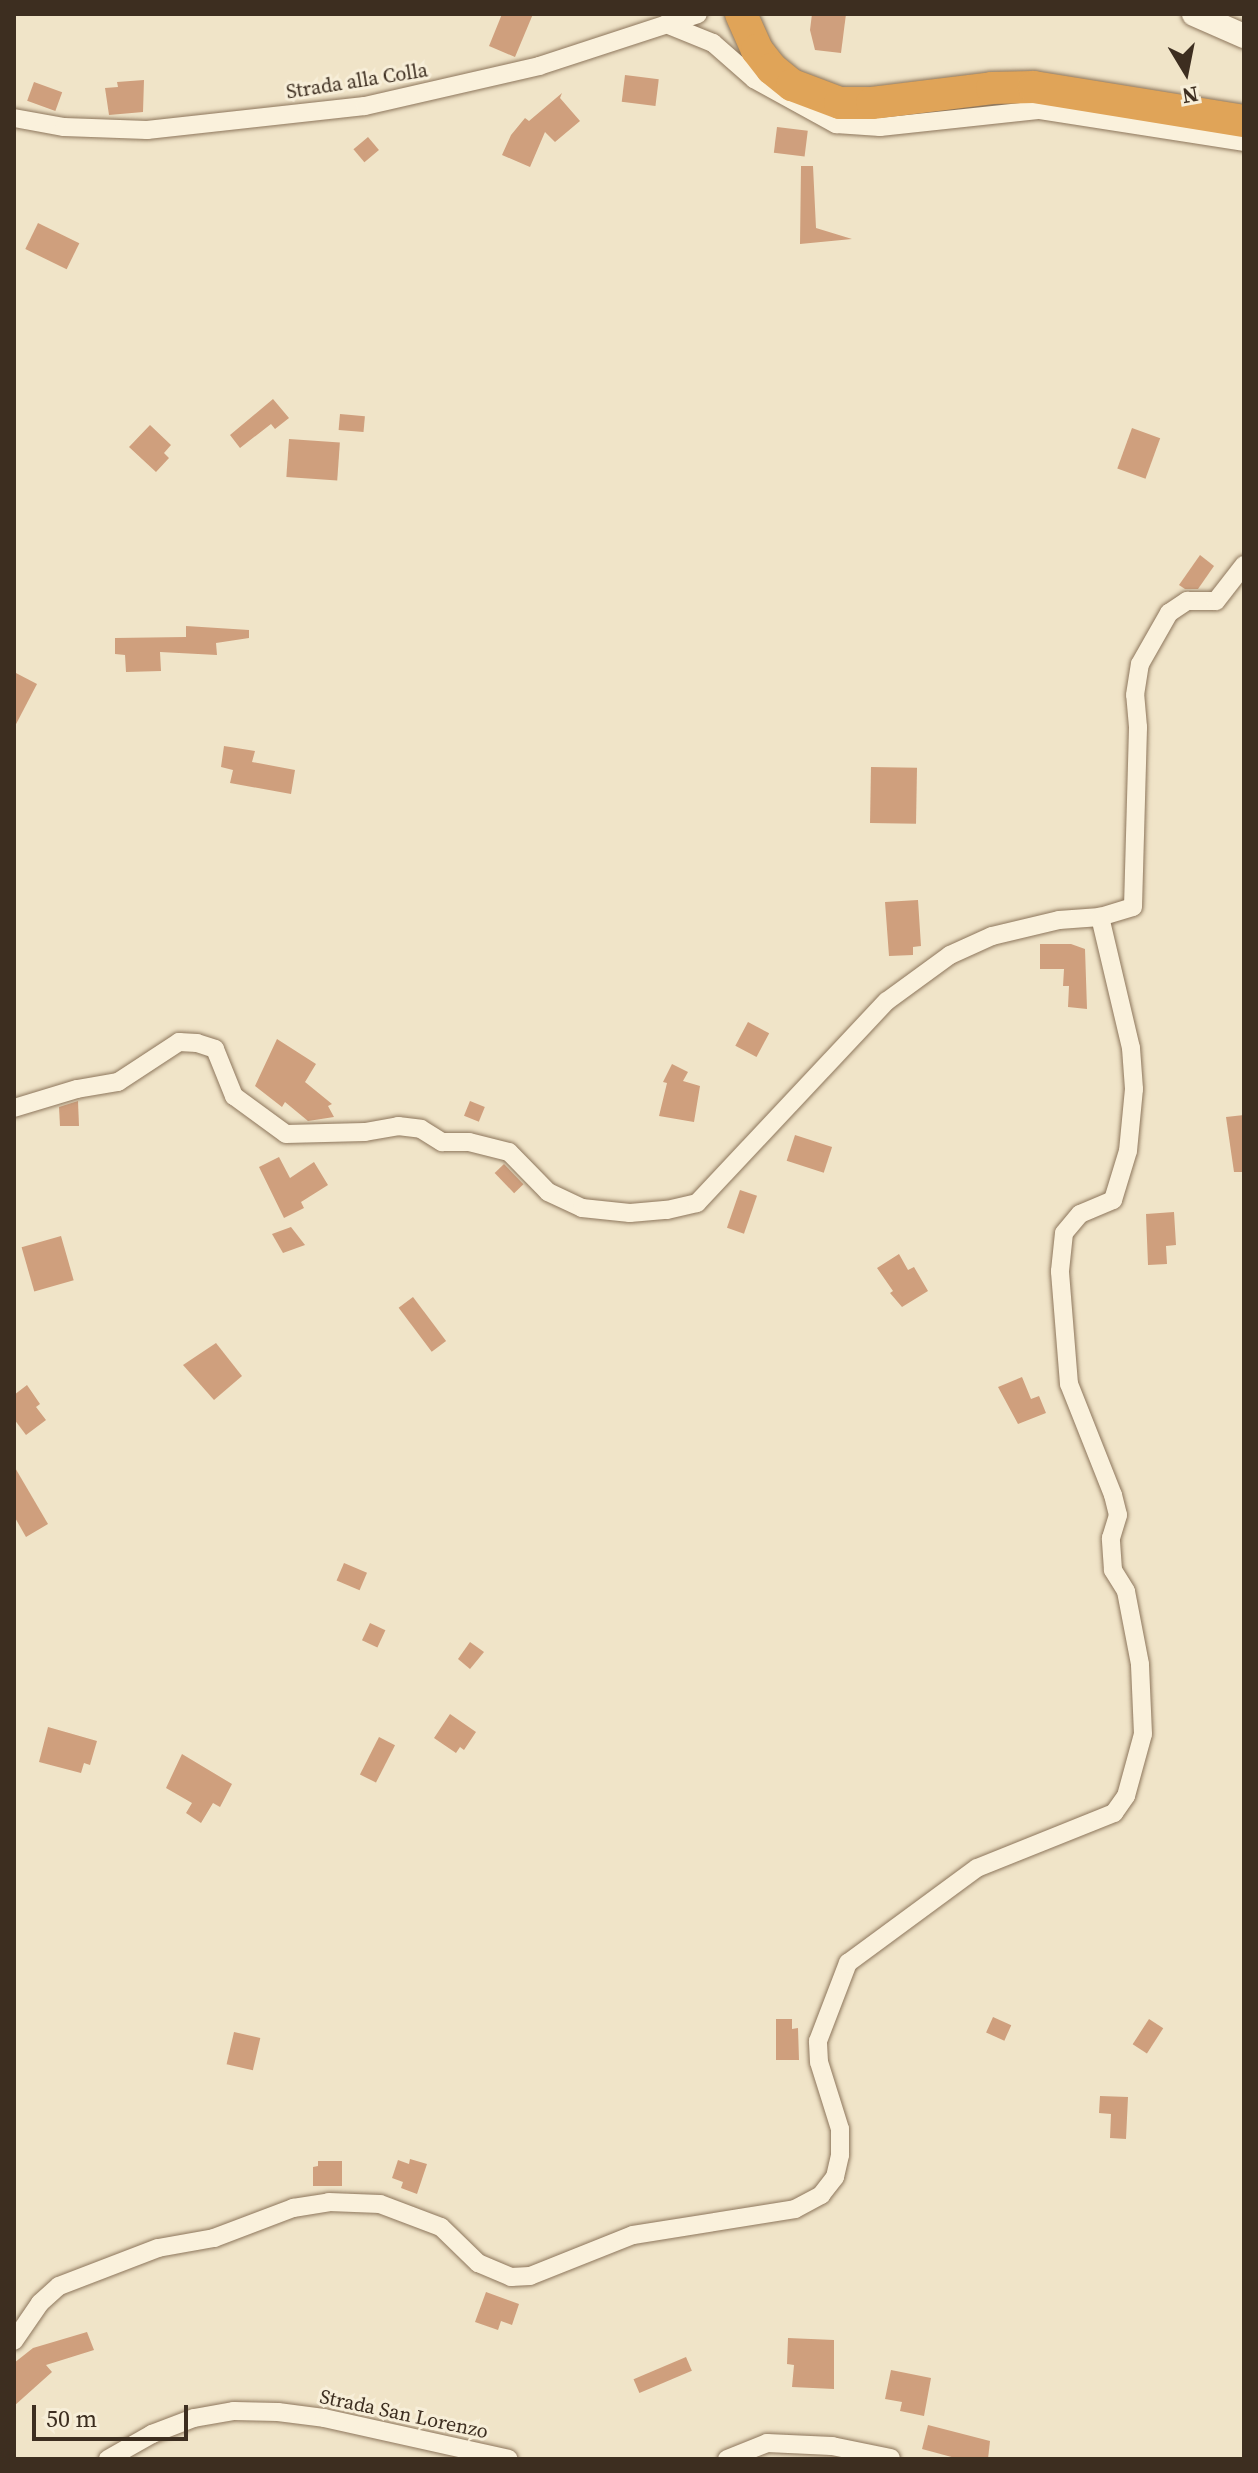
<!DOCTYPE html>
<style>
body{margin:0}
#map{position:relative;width:1258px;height:2473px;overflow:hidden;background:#f0e4c8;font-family:"Source Serif 4",serif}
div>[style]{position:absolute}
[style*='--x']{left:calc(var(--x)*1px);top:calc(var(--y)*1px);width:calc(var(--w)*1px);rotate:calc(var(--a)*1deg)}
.building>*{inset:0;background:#cf9f7d;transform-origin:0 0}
.roads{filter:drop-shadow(0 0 2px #8d765c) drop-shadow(0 0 2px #8d765c)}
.minor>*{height:18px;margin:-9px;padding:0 9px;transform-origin:9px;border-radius:9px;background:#faf1dc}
.secondary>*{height:24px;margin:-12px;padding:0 12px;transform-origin:12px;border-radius:12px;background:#faf1dc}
.motorway>*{height:32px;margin:-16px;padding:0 16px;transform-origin:16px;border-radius:16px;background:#e0a458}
span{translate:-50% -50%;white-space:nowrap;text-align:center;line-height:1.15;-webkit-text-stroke:6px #f7eed8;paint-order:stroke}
.street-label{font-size:20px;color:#3d2e20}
.frame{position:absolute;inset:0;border:16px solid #3d2e20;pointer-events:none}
.north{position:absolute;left:1146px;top:32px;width:80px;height:80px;-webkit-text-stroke:6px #f7eed8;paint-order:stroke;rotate:170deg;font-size:22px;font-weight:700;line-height:32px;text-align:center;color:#3d2e20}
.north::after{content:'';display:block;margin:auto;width:28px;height:36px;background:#3d2e20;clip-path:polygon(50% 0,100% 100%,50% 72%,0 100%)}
.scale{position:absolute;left:32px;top:2405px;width:156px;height:36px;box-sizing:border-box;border:4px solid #3d2e20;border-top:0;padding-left:10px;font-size:24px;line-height:28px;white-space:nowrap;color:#3d2e20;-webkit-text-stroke:6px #f7eed8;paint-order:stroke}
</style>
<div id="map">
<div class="building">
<i style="clip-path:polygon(502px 14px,533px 14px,515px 57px,489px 46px)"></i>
<i style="clip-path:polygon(812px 14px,846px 14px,841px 53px,815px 50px,810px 30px)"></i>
<i style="left:625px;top:75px;width:34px;height:27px;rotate:7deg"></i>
<i style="clip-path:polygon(144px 80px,143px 112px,109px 115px,105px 88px,118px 87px,117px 82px)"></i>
<i style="left:34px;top:82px;width:30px;height:20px;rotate:20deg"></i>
<i style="clip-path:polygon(562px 93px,560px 98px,580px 121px,555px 142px,545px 132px,530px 167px,502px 155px,511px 135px,525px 118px,529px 121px)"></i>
<i style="left:777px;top:127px;width:31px;height:26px;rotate:7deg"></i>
<i style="left:368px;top:137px;width:17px;height:19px;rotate:50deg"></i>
<i style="clip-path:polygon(801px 166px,813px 166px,816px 228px,852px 239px,800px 244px)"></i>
<i style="left:38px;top:223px;width:46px;height:29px;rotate:26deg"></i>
<i style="clip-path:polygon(273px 399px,289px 418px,275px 429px,271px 424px,240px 448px,230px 435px)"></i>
<i style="left:340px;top:414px;width:25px;height:16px;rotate:5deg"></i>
<i style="clip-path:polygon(150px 425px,171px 445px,164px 453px,169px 458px,156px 472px,129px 447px)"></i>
<i style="left:1132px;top:428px;width:30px;height:43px;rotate:20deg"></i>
<i style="left:289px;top:439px;width:51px;height:38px;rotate:4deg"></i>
<i style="clip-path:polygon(1200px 555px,1214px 566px,1198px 589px,1185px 589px,1179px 585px)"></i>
<i style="clip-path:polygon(186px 626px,249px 630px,249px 638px,216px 643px,217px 655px,160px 652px,161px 671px,126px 672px,125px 655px,115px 654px,115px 638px,186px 637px)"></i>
<i style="clip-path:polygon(14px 672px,37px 684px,14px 728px)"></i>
<i style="clip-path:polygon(224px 746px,255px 751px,252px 762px,295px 770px,291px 794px,230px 783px,233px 770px,221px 767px)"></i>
<i style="left:871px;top:767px;width:46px;height:56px;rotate:1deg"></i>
<i style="clip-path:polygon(918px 900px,921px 946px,913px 947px,913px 955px,889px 956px,885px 902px)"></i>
<i style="clip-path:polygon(1040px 944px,1071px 944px,1085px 949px,1087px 1009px,1068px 1007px,1069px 986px,1063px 986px,1064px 969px,1040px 969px)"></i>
<i style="left:748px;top:1022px;width:24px;height:27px;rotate:28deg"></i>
<i style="clip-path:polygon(277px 1039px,316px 1064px,305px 1082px,332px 1104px,328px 1106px,334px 1117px,308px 1121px,285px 1102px,282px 1107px,255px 1086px)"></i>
<i style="clip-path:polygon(672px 1064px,688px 1072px,683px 1081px,700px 1086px,694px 1122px,659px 1116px,667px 1083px,663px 1082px)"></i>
<i style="clip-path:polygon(78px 1101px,79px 1126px,60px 1126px,59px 1107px)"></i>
<i style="left:470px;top:1101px;width:16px;height:16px;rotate:22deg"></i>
<i style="clip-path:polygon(1244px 1115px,1244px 1172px,1234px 1172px,1226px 1117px)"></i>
<i style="left:795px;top:1135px;width:39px;height:27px;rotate:18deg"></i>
<i style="clip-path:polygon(279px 1157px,290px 1178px,314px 1162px,328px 1185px,301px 1202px,304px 1208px,284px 1218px,259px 1167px)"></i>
<i style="left:504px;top:1164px;width:28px;height:13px;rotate:46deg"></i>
<i style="left:740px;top:1190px;width:18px;height:40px;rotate:19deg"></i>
<i style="clip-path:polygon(1174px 1212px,1176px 1245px,1166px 1246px,1167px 1264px,1148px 1265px,1146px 1214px)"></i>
<i style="clip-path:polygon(291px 1227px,305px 1245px,283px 1253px,272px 1234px)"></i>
<i style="left:61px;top:1236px;width:46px;height:41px;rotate:74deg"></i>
<i style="clip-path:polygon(899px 1254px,908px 1270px,914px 1267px,928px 1291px,902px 1307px,890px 1293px,893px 1291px,877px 1268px)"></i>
<i style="left:413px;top:1297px;width:55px;height:18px;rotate:53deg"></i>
<i style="clip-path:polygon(216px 1343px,242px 1376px,214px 1400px,183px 1365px)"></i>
<i style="clip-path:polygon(1022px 1377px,1031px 1399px,1039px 1396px,1046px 1413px,1018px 1424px,998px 1387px)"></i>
<i style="clip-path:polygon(27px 1385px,40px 1404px,36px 1407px,46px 1420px,26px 1435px,14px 1419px,14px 1395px)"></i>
<i style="clip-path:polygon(14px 1466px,48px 1524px,26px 1537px,14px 1516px)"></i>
<i style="left:344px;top:1563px;width:25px;height:19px;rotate:23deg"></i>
<i style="left:370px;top:1623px;width:17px;height:19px;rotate:25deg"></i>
<i style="clip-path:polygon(470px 1642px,484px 1652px,470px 1669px,458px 1659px)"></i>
<i style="clip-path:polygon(450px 1714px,476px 1732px,464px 1750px,460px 1747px,456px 1753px,434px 1738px)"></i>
<i style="clip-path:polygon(48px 1727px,97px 1741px,90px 1765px,84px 1763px,81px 1773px,39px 1762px)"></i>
<i style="left:379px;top:1737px;width:18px;height:42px;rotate:27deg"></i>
<i style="clip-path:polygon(182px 1754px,232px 1784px,220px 1807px,213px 1803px,201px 1823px,186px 1813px,192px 1803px,166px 1788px)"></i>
<i style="left:993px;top:2017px;width:20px;height:17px;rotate:24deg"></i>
<i style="clip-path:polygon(776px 2019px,792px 2019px,792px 2029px,798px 2028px,799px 2060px,776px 2060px)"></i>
<i style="left:1149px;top:2019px;width:17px;height:30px;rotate:33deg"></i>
<i style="left:234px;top:2032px;width:27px;height:33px;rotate:13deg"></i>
<i style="clip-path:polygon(1100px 2096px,1128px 2097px,1126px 2139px,1110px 2138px,1111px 2114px,1099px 2113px)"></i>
<i style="clip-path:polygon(410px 2159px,427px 2164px,417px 2194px,401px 2188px,403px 2182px,392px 2178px,398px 2160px,409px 2164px)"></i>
<i style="clip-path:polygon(318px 2161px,342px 2161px,342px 2186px,313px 2186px,313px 2167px,318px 2166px)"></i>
<i style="clip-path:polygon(486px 2292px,519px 2304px,512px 2325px,501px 2321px,498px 2330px,475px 2322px)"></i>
<i style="clip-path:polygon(87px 2332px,94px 2350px,46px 2365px,52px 2372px,14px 2406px,14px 2363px,33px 2348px)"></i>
<i style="clip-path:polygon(788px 2338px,834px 2340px,834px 2389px,792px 2387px,794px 2365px,787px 2364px)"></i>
<i style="left:686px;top:2357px;width:15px;height:57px;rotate:67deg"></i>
<i style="clip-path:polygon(891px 2370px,931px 2378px,924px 2416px,900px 2411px,902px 2402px,885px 2399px)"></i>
<i style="clip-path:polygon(928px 2425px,990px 2441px,988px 2459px,959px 2459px,922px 2449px)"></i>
</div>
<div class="roads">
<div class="minor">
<i style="--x:666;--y:24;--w:51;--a:22"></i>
<i style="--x:713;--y:43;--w:55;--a:41.3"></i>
<i style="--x:754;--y:79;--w:94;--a:28.8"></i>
<i style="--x:836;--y:124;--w:44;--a:3.9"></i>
<i style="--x:880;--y:127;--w:161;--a:-6.1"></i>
<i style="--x:1040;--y:110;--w:206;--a:8.9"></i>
<i style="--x:14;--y:118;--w:51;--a:10.2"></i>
<i style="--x:64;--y:127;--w:83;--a:2.1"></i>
<i style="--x:147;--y:130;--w:219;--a:-6.3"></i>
<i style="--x:365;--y:106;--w:179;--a:-12.9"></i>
<i style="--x:539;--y:66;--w:167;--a:-18.1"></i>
<i style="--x:14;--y:1108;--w:66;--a:-16.8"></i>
<i style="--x:77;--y:1089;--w:42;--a:-9.7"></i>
<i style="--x:118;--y:1082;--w:73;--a:-33.3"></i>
<i style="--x:179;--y:1042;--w:18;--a:3"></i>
<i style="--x:197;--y:1043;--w:19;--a:18"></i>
<i style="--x:215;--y:1049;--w:51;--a:68"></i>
<i style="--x:234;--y:1096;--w:64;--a:36.2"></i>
<i style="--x:286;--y:1134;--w:79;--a:-1.5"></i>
<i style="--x:365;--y:1132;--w:34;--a:-10"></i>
<i style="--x:398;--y:1126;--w:23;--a:7"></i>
<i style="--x:421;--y:1129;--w:25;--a:32"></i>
<i style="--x:442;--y:1142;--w:27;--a:0"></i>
<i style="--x:469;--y:1142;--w:41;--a:14"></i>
<i style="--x:509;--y:1152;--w:56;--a:45.7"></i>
<i style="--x:548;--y:1192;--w:38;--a:25"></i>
<i style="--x:582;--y:1208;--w:48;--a:5.9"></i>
<i style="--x:630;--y:1213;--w:37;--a:-5"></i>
<i style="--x:667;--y:1210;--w:31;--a:-13"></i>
<i style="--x:697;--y:1203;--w:277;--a:-46.8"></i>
<i style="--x:887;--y:1001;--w:78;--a:-36.1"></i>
<i style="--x:950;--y:955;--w:46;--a:-24.3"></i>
<i style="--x:992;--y:936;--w:69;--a:-13.4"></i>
<i style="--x:1059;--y:920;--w:41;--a:-4.2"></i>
<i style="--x:14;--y:2341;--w:46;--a:-55.6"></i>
<i style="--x:40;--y:2303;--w:25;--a:-42"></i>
<i style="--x:59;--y:2286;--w:106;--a:-21"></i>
<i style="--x:158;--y:2248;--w:57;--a:-10.1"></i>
<i style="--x:214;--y:2238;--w:85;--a:-20.8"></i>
<i style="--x:293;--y:2208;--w:36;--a:-9"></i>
<i style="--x:329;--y:2202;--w:51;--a:2.2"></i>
<i style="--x:380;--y:2204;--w:65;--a:20.7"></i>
<i style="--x:441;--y:2227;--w:52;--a:44.2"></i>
<i style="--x:478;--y:2263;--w:36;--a:23"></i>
<i style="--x:511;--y:2277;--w:19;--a:-3"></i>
<i style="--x:530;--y:2276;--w:111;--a:-21.7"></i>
<i style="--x:633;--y:2235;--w:164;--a:-9.1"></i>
<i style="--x:795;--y:2209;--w:30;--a:-28"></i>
<i style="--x:821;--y:2195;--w:23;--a:-52"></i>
<i style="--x:835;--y:2177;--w:23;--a:-77"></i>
<i style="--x:840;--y:2155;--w:26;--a:-90"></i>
<i style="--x:840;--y:2129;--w:70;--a:-107.4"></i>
<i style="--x:819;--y:2062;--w:21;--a:-93"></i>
<i style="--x:818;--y:2041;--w:84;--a:-69"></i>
<i style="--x:848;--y:1963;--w:160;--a:-36.4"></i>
<i style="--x:977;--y:1868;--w:148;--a:-21.9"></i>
<i style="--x:1114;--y:1813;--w:21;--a:-55"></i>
<i style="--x:1126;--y:1796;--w:64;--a:-74.7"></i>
<i style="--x:1143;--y:1734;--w:70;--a:-92.5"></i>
<i style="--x:1140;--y:1664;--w:74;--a:-100.9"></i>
<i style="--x:1126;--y:1591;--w:25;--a:-122"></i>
<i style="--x:1113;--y:1570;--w:32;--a:-94"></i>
<i style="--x:1111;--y:1538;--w:24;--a:-73"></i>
<i style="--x:1118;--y:1515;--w:21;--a:-104"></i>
<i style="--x:1113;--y:1495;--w:119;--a:-111.6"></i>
<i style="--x:1069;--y:1384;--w:113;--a:-94.6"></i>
<i style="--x:1060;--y:1271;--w:38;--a:-84"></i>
<i style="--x:1064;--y:1233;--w:25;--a:-50"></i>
<i style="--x:1080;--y:1214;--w:36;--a:-23"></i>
<i style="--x:1113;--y:1200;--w:51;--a:-73"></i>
<i style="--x:1128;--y:1151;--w:62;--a:-84.5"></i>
<i style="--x:1134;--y:1089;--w:41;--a:-94.2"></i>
<i style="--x:1131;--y:1048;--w:135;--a:-103.3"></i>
<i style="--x:1100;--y:917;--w:34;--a:-17"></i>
<i style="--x:1133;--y:907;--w:180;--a:-88.4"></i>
<i style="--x:1138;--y:727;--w:32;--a:-95"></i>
<i style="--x:1135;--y:695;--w:31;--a:-81"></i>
<i style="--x:1140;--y:664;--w:59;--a:-60.4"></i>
<i style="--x:1169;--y:613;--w:22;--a:-34"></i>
<i style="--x:1187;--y:601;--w:29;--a:0"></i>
<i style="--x:1216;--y:601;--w:46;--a:-52.1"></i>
<i style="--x:108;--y:2459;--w:51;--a:-29.6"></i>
<i style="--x:152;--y:2434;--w:45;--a:-20.9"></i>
<i style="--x:194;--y:2418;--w:41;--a:-9.9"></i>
<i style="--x:234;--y:2411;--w:44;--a:1.3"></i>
<i style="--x:278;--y:2412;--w:46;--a:7.4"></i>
<i style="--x:324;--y:2418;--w:189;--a:12.5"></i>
<i style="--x:727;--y:2459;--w:43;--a:-21.8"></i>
<i style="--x:767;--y:2443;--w:65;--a:2.6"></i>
<i style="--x:832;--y:2446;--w:60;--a:11.5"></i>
</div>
<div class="secondary">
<i style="--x:1194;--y:14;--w:55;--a:23.7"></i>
</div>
<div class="motorway">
<i style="--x:741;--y:14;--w:39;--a:66"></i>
<i style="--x:757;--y:50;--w:24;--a:52"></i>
<i style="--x:772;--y:69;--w:26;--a:39"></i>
<i style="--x:792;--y:85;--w:51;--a:20.6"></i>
<i style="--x:840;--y:103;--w:32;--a:0"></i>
<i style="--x:872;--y:103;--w:121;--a:-7.1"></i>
<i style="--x:992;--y:88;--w:42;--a:-1.4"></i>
<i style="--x:1034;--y:87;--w:213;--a:9.2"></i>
</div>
</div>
<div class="street-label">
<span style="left:357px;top:81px;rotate:-9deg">Strada alla Colla</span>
<span style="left:404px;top:2414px;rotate:12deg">Strada San Lorenzo</span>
</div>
<div class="frame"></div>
<div class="north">N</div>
<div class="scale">50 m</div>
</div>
